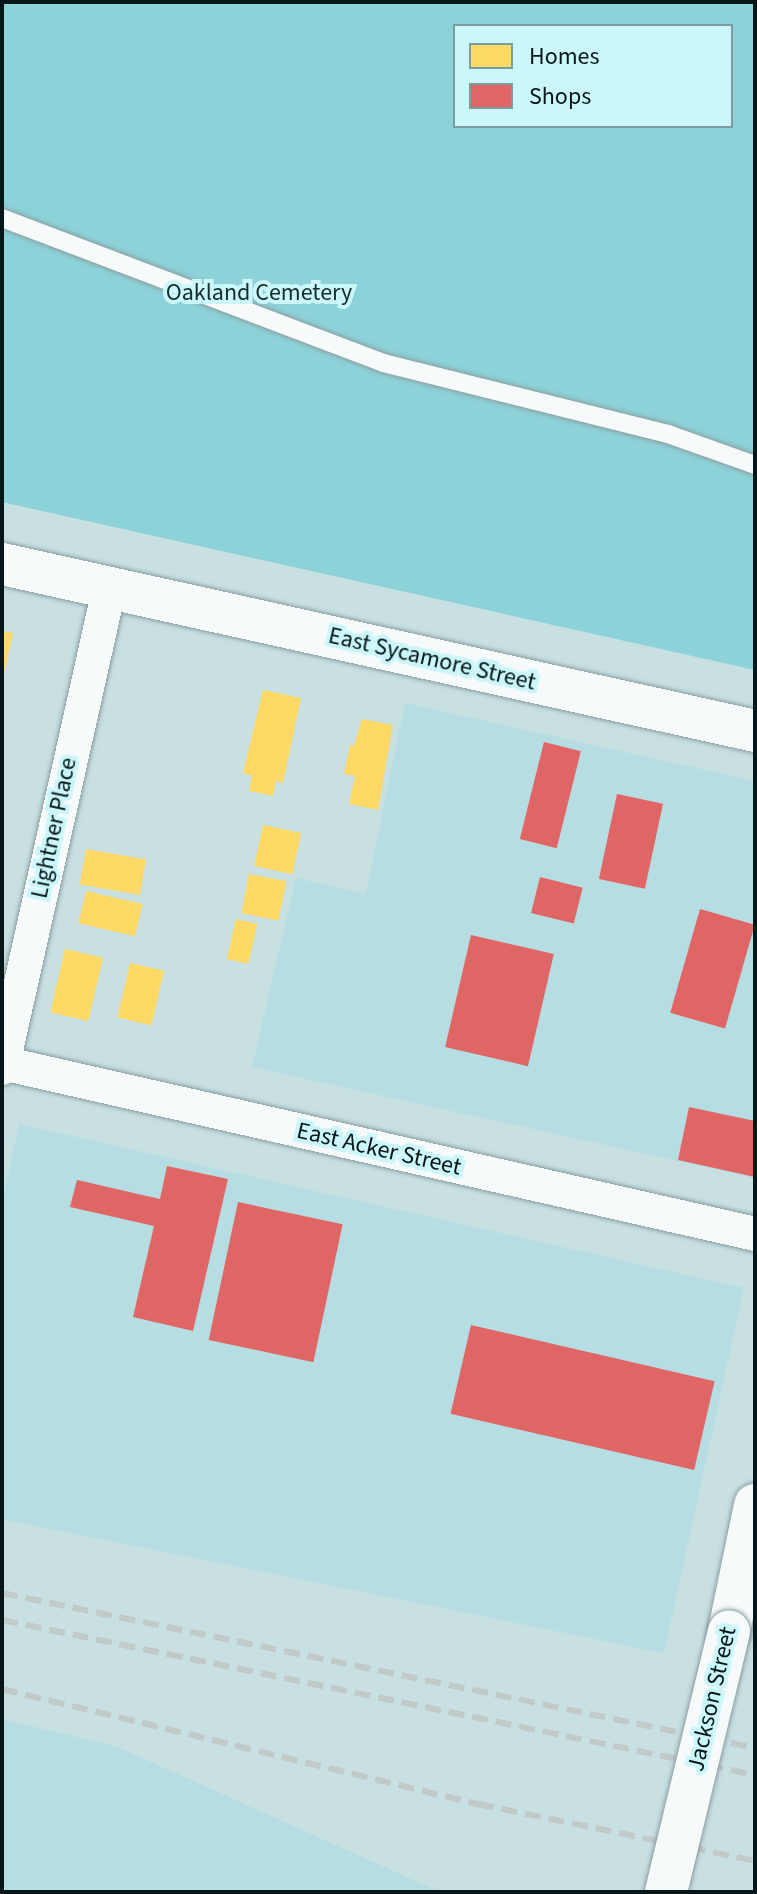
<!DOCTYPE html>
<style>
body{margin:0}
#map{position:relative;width:757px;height:1894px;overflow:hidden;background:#c8e0e2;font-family:"Source Sans 3",sans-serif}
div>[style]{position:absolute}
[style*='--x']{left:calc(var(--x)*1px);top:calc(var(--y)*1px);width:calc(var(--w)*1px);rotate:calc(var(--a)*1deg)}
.built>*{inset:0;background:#b6dde1}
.green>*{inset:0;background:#8cd2d8}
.homes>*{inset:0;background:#ffd966;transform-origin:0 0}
.shops>*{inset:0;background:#e06666;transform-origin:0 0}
.roads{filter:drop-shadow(0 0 2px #8b9d9f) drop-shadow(0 0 2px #8b9d9f)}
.service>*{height:18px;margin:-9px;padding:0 9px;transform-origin:9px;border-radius:9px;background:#f7fafb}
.minor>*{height:34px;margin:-17px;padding:0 17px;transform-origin:17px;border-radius:17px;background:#f7fafb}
.tertiary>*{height:42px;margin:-21px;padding:0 21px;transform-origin:21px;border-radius:21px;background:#f7fafb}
.rail>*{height:6px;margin-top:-3px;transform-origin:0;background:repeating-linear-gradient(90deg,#c2c9c9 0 16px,transparent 0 24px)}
.bridges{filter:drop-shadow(0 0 2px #8b9d9f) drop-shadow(0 0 2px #8b9d9f)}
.tertiary-bridge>*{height:42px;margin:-21px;padding:0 21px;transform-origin:21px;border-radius:21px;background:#f7fafb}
span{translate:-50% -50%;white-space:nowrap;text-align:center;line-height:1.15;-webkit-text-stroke:8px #cbf6fa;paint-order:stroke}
.park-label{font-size:24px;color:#152e30}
.street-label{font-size:24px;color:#071618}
.frame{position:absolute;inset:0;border:4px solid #071618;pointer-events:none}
.legend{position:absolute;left:453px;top:24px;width:280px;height:104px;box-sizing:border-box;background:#cbf6fa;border:2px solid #7d9ca0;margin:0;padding:10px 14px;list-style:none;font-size:24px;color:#071618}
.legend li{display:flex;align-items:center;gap:16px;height:40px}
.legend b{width:40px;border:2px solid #7d9ca0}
</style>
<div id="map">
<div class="built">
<i style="clip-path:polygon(405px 703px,755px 781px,755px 1178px,252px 1067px,296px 878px,366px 894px)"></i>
<i style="clip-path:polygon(19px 1124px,744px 1288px,664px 1653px,2px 1519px,2px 1203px)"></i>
<i style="clip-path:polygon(2px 1719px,118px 1747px,440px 1892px,2px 1892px)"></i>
</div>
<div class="green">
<i style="clip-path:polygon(evenodd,2px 2px,755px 2px,755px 670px,2px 502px,2px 2px,455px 26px,731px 26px,731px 126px,455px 126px,455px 26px)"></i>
</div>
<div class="homes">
<i style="clip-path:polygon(2px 631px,13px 633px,3px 679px,2px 679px)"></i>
<i style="clip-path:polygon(263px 690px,301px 698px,283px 783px,276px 781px,273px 796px,249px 791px,252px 776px,243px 773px)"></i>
<i style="clip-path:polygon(362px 719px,393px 725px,378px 810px,349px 804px,355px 776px,344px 774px,350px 745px,354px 746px)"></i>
<i style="left:263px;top:825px;width:39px;height:42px;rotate:12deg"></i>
<i style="left:86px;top:849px;width:61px;height:36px;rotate:10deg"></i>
<i style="left:249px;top:874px;width:38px;height:40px;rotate:11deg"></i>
<i style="left:86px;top:891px;width:58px;height:33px;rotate:13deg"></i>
<i style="left:236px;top:919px;width:22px;height:41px;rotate:13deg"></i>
<i style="left:65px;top:949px;width:39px;height:65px;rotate:13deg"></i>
<i style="left:130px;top:963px;width:35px;height:56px;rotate:13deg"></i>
</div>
<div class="shops">
<i style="left:544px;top:742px;width:38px;height:100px;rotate:14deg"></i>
<i style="left:617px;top:794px;width:47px;height:87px;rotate:12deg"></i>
<i style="left:540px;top:877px;width:44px;height:37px;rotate:14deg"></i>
<i style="left:700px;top:909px;width:57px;height:108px;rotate:16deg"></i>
<i style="left:471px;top:935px;width:85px;height:115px;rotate:13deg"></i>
<i style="clip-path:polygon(689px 1107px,755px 1121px,755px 1177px,678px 1160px)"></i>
<i style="clip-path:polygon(167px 1166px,228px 1179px,193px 1331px,133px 1317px,154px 1226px,70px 1207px,77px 1180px,160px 1199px)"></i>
<i style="left:238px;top:1202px;width:107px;height:141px;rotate:12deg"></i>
<i style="left:471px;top:1325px;width:250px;height:91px;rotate:13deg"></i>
</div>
<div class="roads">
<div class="service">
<i style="--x:2;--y:218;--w:408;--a:20.8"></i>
<i style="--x:383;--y:363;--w:294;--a:14"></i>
<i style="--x:668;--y:434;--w:92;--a:19.6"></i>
</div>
<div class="minor">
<i style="--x:2;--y:1063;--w:772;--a:12.79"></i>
<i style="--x:2;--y:1068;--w:492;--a:-77.4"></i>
</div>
<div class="tertiary">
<i style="--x:2;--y:564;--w:771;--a:12.5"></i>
<i style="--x:729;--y:1631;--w:129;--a:-78.3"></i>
</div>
</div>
<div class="rail">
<i style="--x:2;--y:1593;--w:769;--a:11.63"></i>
<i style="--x:2;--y:1620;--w:769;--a:11.63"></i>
<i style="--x:2;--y:1689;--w:490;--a:13.6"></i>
<i style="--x:478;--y:1804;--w:283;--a:11.6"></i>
</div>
<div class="bridges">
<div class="tertiary-bridge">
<i style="--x:666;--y:1892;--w:268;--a:-76.4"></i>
</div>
</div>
<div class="park-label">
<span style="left:259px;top:293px">Oakland Cemetery</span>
</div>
<div class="street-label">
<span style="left:432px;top:659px;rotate:13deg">East Sycamore Street</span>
<span style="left:54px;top:828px;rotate:-78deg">Lightner Place</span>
<span style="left:379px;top:1149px;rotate:13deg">East Acker Street</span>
<span style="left:712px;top:1699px;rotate:-77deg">Jackson Street</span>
</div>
<div class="frame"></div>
<ul class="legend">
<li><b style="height:22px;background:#ffd966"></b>Homes</li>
<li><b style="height:22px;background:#e06666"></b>Shops</li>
</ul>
</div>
